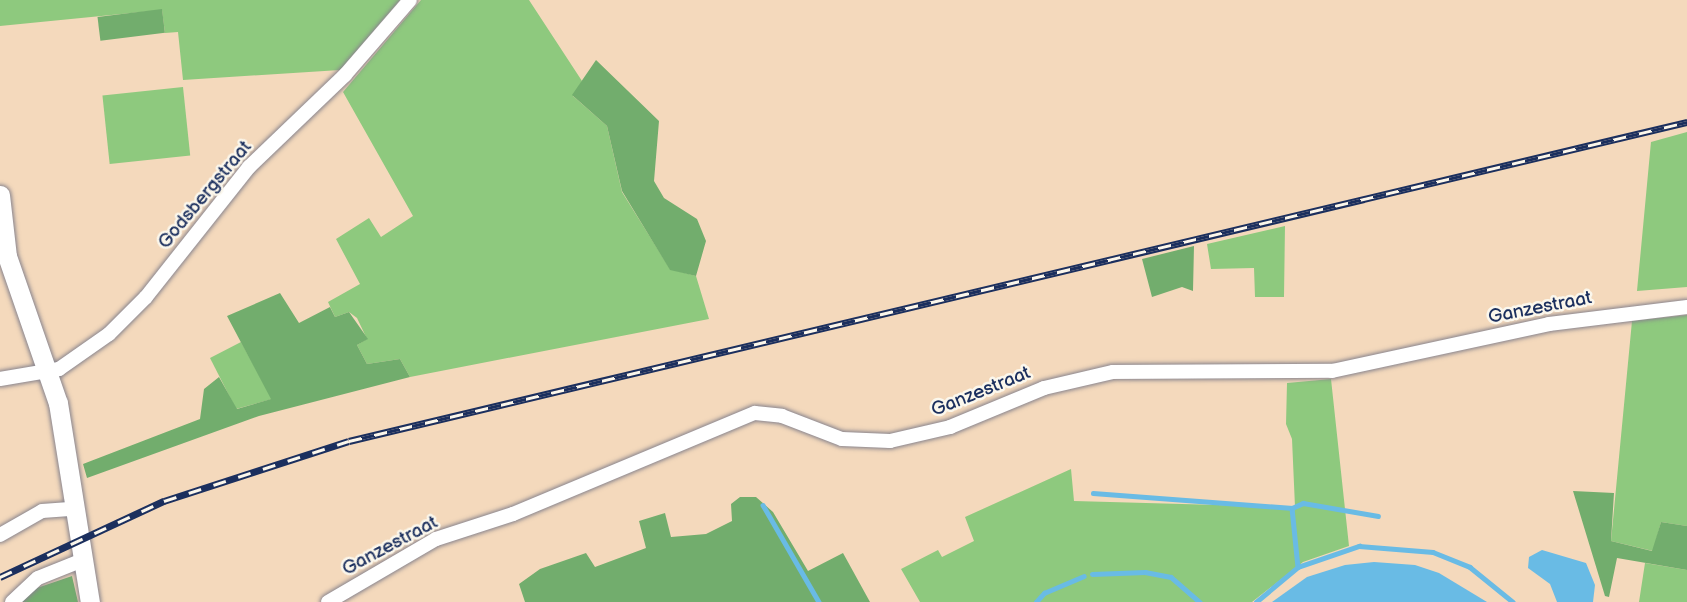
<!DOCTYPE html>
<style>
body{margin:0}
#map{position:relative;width:1687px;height:602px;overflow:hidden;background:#f4d9bc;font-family:"Balsamiq Sans",sans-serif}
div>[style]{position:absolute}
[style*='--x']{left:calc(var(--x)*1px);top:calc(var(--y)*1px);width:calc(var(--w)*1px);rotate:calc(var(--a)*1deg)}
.green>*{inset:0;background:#8ec97e;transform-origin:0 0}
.forest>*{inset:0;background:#72ad6d;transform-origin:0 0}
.water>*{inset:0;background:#69bbe5}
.stream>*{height:4.5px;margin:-2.25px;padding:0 2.25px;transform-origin:2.25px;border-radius:2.25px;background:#69bbe5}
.roads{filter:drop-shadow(0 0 2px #88848d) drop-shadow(0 0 2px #88848d)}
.street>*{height:14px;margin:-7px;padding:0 7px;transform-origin:7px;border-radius:7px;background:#fff}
.secondary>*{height:19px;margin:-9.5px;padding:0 9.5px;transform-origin:9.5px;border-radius:9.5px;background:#fff}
.rail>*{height:7px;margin-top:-3.5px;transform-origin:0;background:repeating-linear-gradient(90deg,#fbf7ec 0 13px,#1b2f5e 0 26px);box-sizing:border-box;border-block:2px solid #1b2f5e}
span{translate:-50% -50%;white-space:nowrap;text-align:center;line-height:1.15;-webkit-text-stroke:5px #fbf7ec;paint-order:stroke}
.street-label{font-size:19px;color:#1b2f5e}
</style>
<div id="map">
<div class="green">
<i style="clip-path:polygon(0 0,400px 0,340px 70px,183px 80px,178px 32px,165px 33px,162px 10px,0 26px)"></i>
<i style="clip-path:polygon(421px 0,529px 0,582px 81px,573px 96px,607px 126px,622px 192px,670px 269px,696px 276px,709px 319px,410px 377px,400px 359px,367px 364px,357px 345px,367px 339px,357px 318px,349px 312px,335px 317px,328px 302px,360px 284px,336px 239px,369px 218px,381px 237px,413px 216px,343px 92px)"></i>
<i style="left:183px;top:87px;width:69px;height:81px;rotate:84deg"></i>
<i style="clip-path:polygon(1687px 132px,1687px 287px,1637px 291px,1651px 142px)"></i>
<i style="clip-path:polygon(1285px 226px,1284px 297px,1255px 297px,1254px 268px,1211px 269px,1207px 244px)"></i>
<i style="clip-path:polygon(1687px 315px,1687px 526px,1661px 522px,1653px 551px,1611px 541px,1632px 321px)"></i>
<i style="clip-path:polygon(241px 342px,272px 399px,236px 409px,210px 358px)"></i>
<i style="clip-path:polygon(1331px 379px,1349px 546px,1303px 562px,1252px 602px,920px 602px,901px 569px,938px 550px,942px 557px,974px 541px,965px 517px,1071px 469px,1074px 501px,1295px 507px,1292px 439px,1286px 424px,1287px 383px)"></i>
<i style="clip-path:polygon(1645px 563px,1687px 570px,1687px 602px,1639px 602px)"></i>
</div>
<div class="forest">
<i style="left:162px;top:9px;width:24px;height:65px;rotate:83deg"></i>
<i style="clip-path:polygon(596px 60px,659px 121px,654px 181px,664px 198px,697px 219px,706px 241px,696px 276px,670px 270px,622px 191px,607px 126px,572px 95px)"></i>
<i style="clip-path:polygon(1194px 246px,1193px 291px,1182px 287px,1152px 297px,1142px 259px)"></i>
<i style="clip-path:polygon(280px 293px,299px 323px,330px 307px,335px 317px,349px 312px,368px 339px,357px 345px,367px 364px,400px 359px,410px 377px,259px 416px,87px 478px,83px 464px,200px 419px,204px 389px,219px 377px,237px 409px,271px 399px,227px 316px)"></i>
<i style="clip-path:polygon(1573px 491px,1614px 493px,1611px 541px,1652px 551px,1661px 522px,1687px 526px,1687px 570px,1617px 558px,1609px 597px,1605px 596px)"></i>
<i style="clip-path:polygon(740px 497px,756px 497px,773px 512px,808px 571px,843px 553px,870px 602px,525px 602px,519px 584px,540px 569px,586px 553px,595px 567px,646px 548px,639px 521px,665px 513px,671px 537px,706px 534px,732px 521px,731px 504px)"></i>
<i style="clip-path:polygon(72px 576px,78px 602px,19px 602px,31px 590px)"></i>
</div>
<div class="water">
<i style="clip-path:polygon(1542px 550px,1586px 563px,1595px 585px,1593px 602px,1557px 602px,1550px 584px,1528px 568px,1529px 557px)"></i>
<i style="clip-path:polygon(1374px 562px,1415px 565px,1439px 573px,1487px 602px,1272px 602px,1307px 577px,1345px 565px)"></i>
</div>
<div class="stream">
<i style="--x:1093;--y:493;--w:200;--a:4.3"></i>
<i style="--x:1292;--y:508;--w:59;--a:84.2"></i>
<i style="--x:763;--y:505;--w:112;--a:60"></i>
<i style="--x:1292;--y:508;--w:12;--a:-24"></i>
<i style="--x:1303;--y:503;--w:76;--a:9.8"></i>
<i style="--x:1092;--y:574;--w:53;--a:-2.2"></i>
<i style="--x:1145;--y:572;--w:26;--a:11"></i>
<i style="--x:1171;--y:577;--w:38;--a:41"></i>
<i style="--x:1036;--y:602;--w:12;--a:-48"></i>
<i style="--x:1044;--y:593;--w:43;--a:-23"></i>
<i style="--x:1256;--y:602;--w:55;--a:-39.8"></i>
<i style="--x:1298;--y:567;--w:65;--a:-19"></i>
<i style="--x:1359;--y:546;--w:74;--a:4.6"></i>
<i style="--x:1433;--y:552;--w:40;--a:22"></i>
<i style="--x:1470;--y:567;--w:55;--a:39.1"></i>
</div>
<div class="roads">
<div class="street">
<i style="--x:0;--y:379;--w:60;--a:-9.6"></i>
<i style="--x:59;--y:369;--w:61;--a:-35"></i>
<i style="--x:109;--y:334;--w:52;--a:-45"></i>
<i style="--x:146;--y:297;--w:166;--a:-51.6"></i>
<i style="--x:249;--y:167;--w:133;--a:-43.8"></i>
<i style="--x:345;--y:75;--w:99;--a:-49.1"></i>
<i style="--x:0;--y:535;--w:48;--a:-29.7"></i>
<i style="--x:42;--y:511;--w:31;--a:-4"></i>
<i style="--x:12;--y:602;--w:35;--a:-43"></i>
<i style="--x:38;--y:578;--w:45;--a:-22"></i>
<i style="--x:328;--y:602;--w:125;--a:-30.3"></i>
<i style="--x:436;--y:539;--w:81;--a:-18"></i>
<i style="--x:513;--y:514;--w:262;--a:-22.7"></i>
<i style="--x:755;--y:413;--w:27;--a:6"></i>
<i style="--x:782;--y:416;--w:64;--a:21"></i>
<i style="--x:842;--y:439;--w:48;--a:2.4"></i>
<i style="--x:890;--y:441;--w:62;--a:-13.1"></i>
<i style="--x:950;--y:427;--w:102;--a:-22.5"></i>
<i style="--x:1044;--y:388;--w:71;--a:-13.1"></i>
<i style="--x:1113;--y:372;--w:219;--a:-0.3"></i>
<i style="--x:1332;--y:371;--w:222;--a:-12.2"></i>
<i style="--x:1549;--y:324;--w:139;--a:-7"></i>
</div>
<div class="secondary">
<i style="--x:0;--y:195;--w:61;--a:83.5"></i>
<i style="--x:7;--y:256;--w:156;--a:70.9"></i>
<i style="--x:58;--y:403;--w:202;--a:80.9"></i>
</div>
</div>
<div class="rail">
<i style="--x:0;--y:577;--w:181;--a:-24.9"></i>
<i style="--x:164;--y:501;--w:194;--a:-18"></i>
<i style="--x:349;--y:441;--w:1376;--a:-13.41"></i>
</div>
<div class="street-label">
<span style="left:205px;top:195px;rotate:-50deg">Godsbergstraat</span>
<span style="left:1540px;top:308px;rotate:-11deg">Ganzestraat</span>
<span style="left:981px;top:392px;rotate:-22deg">Ganzestraat</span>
<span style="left:390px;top:546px;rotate:-28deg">Ganzestraat</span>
</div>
</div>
